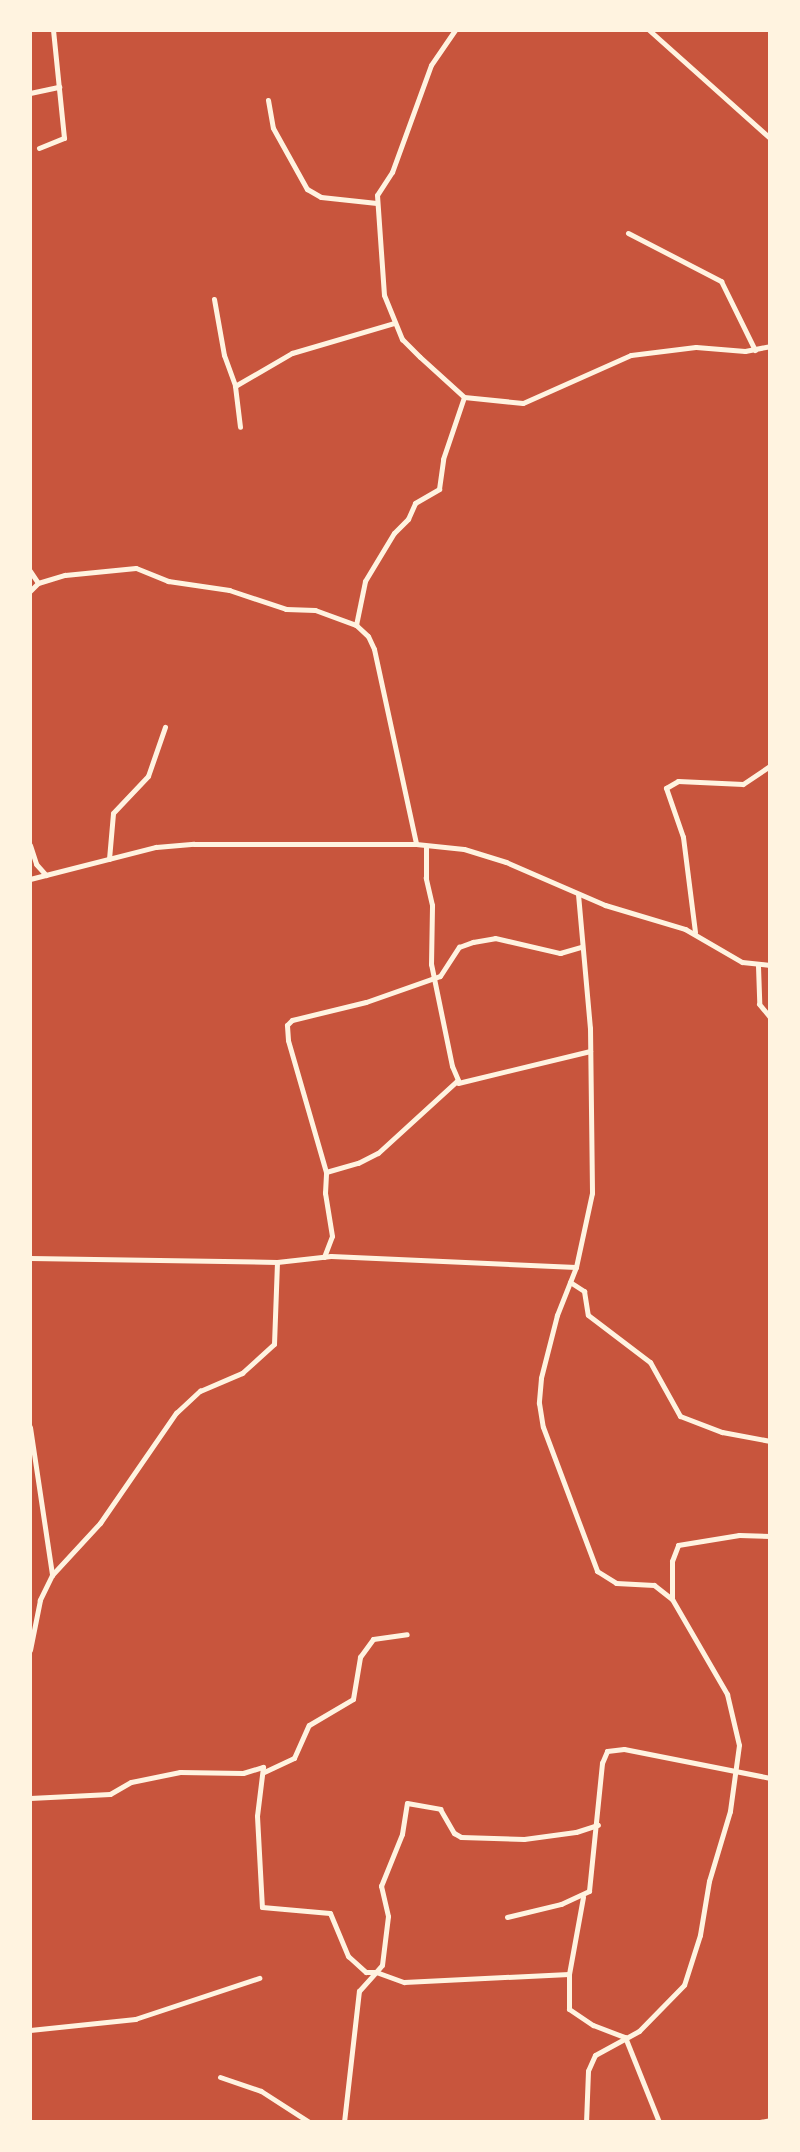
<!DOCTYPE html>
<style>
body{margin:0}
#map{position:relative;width:800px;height:2152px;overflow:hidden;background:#c8553d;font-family:Overpass,sans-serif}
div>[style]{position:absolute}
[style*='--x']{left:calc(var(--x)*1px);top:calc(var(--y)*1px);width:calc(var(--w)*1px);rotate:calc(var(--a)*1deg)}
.minor>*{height:5px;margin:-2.5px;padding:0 2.5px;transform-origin:2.5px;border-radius:2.5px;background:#fff3e0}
span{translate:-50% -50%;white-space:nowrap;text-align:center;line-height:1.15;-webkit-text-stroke:6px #fff3e0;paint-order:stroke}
.frame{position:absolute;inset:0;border:32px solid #fff3e0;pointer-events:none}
</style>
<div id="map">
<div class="minor">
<i style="--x:455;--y:30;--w:42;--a:124.4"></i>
<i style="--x:431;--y:65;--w:114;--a:110"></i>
<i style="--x:392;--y:172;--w:27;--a:123"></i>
<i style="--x:377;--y:195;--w:100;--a:86"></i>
<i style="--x:384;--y:295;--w:48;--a:67.8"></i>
<i style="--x:402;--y:339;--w:25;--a:45"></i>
<i style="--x:420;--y:357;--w:59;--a:42.3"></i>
<i style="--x:464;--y:397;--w:59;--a:5.8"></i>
<i style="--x:523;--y:403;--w:118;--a:-24"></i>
<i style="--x:631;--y:355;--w:65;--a:-7"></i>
<i style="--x:696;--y:347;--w:49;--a:4.7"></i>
<i style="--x:745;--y:351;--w:25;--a:-11"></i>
<i style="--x:649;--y:30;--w:162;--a:41.8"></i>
<i style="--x:30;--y:93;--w:30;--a:-12"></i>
<i style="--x:268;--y:100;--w:28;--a:80"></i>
<i style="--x:273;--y:128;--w:70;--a:60.9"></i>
<i style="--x:307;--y:189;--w:16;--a:30"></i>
<i style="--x:321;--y:197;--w:56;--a:6.1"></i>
<i style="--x:39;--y:148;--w:27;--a:-22"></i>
<i style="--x:64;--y:138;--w:109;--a:-95.8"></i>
<i style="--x:628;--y:233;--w:105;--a:27.3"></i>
<i style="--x:721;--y:281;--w:77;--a:63.8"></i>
<i style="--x:214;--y:299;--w:57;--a:79.9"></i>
<i style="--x:224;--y:355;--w:33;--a:70"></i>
<i style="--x:235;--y:386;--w:41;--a:83"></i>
<i style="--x:235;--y:386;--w:66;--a:-30.1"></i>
<i style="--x:292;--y:353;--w:106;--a:-16.4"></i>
<i style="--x:30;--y:571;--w:14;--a:56"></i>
<i style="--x:30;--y:591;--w:11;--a:-45"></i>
<i style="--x:38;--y:583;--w:28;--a:-17"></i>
<i style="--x:65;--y:575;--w:71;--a:-5.6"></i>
<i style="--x:136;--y:568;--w:35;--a:22"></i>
<i style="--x:168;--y:581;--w:62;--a:8.4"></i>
<i style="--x:229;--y:590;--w:60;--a:18.4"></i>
<i style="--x:286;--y:609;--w:29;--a:2"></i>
<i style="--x:315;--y:610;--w:44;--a:20.1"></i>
<i style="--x:356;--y:625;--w:16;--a:43"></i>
<i style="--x:368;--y:636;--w:14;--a:65"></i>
<i style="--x:374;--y:649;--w:199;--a:77.8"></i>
<i style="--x:356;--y:625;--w:45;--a:-78.4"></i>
<i style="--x:365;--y:581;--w:56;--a:-58.9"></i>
<i style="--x:394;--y:533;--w:20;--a:-45"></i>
<i style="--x:408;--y:519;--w:17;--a:-66"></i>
<i style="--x:415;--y:503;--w:28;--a:-30"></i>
<i style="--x:439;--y:489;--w:30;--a:-82"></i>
<i style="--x:443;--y:459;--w:65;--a:-71.3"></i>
<i style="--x:30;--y:845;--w:20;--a:72"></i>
<i style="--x:36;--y:864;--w:15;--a:48"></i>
<i style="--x:109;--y:859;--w:46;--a:-85"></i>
<i style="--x:113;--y:813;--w:51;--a:-46.6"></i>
<i style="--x:148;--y:776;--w:52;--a:-70.9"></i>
<i style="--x:30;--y:879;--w:130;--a:-14.3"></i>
<i style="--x:156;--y:847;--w:38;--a:-5"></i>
<i style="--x:194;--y:844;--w:222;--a:0"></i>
<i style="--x:416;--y:844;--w:48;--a:5.9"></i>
<i style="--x:464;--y:849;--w:44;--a:17.2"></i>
<i style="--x:506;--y:862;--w:108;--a:23.5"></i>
<i style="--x:605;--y:905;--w:84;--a:16.7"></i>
<i style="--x:685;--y:929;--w:66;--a:30.1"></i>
<i style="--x:742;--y:962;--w:28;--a:6"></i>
<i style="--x:578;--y:894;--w:135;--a:84.9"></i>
<i style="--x:590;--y:1028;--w:165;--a:89.3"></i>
<i style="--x:592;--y:1193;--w:76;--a:102.2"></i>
<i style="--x:576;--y:1267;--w:52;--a:111.6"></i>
<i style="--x:557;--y:1315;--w:65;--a:104.3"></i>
<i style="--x:541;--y:1378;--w:25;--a:95"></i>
<i style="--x:539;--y:1403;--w:24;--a:81"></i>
<i style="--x:543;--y:1427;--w:154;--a:69.4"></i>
<i style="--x:597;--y:1571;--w:22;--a:32"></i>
<i style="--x:616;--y:1583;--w:38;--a:3"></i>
<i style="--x:654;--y:1585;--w:23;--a:38"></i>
<i style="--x:672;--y:1599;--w:110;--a:59.9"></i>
<i style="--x:727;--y:1694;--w:52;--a:76.8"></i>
<i style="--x:739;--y:1745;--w:67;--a:97.8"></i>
<i style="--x:730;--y:1811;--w:73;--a:106.7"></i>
<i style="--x:709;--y:1881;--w:55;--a:99.5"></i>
<i style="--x:700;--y:1935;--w:52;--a:107.7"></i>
<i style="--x:684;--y:1985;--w:64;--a:134.4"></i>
<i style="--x:639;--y:2031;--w:50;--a:151.4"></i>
<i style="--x:595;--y:2055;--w:17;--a:114"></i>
<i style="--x:588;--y:2071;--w:51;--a:92.2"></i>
<i style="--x:695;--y:932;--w:96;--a:-97.2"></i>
<i style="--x:683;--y:837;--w:52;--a:-109.1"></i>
<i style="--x:666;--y:788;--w:14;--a:-30"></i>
<i style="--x:678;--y:781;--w:65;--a:2.6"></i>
<i style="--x:743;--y:784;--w:32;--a:-34"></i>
<i style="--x:758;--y:966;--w:38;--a:88"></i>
<i style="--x:759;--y:1004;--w:17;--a:50"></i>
<i style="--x:458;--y:1083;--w:136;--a:-13.6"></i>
<i style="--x:326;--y:1172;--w:137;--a:-106.1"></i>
<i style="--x:288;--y:1040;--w:15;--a:-94"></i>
<i style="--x:287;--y:1025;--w:7;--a:-45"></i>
<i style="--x:292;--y:1020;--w:76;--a:-13.7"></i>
<i style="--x:366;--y:1002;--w:78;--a:-19.4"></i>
<i style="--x:440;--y:976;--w:35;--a:-57"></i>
<i style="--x:459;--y:947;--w:15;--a:-20"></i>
<i style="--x:473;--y:942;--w:22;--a:-10"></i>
<i style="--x:495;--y:938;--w:67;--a:13"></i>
<i style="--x:560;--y:953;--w:22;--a:-16"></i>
<i style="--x:324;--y:1257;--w:22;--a:-69"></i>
<i style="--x:332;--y:1236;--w:44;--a:-99.2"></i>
<i style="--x:325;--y:1193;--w:21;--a:-87"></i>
<i style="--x:326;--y:1172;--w:33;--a:-16"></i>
<i style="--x:358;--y:1163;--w:22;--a:-27"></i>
<i style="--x:378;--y:1153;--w:108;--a:-42.4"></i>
<i style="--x:458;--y:1080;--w:15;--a:-113"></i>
<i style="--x:452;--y:1066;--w:104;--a:-101.6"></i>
<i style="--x:431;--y:964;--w:59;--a:-89"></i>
<i style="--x:432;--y:905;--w:28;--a:-103"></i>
<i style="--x:426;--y:878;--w:32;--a:-90"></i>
<i style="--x:30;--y:1258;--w:247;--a:0.9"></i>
<i style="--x:277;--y:1262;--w:54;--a:-6.3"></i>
<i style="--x:331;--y:1256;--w:245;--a:2.6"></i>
<i style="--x:570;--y:1282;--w:17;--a:33"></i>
<i style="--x:584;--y:1291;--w:24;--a:81"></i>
<i style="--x:588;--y:1315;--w:78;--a:37.2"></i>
<i style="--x:650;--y:1362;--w:62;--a:60.9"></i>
<i style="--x:680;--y:1416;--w:45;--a:20.9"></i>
<i style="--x:722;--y:1432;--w:49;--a:10.6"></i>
<i style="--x:30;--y:1427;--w:150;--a:81.5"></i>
<i style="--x:52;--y:1575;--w:28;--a:116"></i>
<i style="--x:40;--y:1600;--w:51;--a:101.3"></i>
<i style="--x:52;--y:1575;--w:71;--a:-47.3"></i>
<i style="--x:100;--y:1523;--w:134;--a:-55.4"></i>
<i style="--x:176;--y:1413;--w:33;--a:-43"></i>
<i style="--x:200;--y:1391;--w:46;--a:-23.2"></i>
<i style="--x:242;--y:1373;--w:43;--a:-42.2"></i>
<i style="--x:274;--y:1344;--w:82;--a:-87.9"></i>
<i style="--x:672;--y:1597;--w:36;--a:-90"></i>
<i style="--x:672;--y:1561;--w:17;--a:-69"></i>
<i style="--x:678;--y:1545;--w:62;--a:-9.3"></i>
<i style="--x:739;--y:1535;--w:31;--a:2"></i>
<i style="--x:264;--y:1772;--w:33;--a:-25"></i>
<i style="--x:294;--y:1758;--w:36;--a:-66"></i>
<i style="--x:309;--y:1725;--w:51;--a:-30.6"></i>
<i style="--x:353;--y:1699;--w:43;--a:-80.5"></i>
<i style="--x:360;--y:1657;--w:22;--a:-54"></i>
<i style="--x:373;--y:1639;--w:34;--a:-8"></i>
<i style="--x:30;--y:1798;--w:80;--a:-2.9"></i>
<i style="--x:110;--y:1794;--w:24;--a:-30"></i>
<i style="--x:131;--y:1782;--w:50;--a:-11.5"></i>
<i style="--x:180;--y:1772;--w:63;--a:0.9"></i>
<i style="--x:243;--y:1773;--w:21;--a:-17"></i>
<i style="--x:263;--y:1767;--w:49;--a:97"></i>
<i style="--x:257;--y:1816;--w:91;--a:86.9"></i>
<i style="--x:262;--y:1907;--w:68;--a:5"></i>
<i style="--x:330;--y:1913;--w:47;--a:67.3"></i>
<i style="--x:348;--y:1956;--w:24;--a:42"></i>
<i style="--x:366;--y:1972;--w:10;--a:0"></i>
<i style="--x:376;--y:1972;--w:9;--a:-49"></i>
<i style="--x:382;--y:1965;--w:49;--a:-83"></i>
<i style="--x:388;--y:1916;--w:31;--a:-103"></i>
<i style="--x:381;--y:1886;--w:56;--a:-68"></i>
<i style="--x:402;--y:1834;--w:31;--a:-81"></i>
<i style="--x:407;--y:1803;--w:34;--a:10"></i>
<i style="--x:440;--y:1809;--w:28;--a:60"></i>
<i style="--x:454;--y:1833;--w:8;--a:30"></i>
<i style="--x:461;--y:1837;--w:63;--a:1.8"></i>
<i style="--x:524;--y:1839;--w:52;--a:-7.7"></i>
<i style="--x:576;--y:1832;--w:23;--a:-18"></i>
<i style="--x:583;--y:1897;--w:78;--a:100.3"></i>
<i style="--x:569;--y:1974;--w:35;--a:90"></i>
<i style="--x:569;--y:2009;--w:29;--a:34"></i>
<i style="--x:593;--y:2025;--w:34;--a:21"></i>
<i style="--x:625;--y:2037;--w:92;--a:68.2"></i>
<i style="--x:507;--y:1917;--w:56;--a:-13.5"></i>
<i style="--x:561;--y:1904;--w:31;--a:-25"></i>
<i style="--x:589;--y:1891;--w:129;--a:-84.2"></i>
<i style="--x:602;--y:1763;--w:13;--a:-67"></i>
<i style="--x:607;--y:1751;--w:17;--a:-7"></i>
<i style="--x:624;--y:1749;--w:149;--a:11.2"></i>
<i style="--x:30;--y:2030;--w:106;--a:-6"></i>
<i style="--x:135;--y:2019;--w:131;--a:-18.3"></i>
<i style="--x:220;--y:2077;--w:43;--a:18.9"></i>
<i style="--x:261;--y:2091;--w:57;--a:32.9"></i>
<i style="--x:344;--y:2122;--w:132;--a:-83.5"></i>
<i style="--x:359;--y:1991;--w:25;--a:-48"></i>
<i style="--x:376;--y:1972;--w:30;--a:20"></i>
<i style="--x:404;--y:1982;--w:165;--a:-2.8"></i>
<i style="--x:760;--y:2122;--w:10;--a:-11"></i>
</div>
<div class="frame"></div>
</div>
